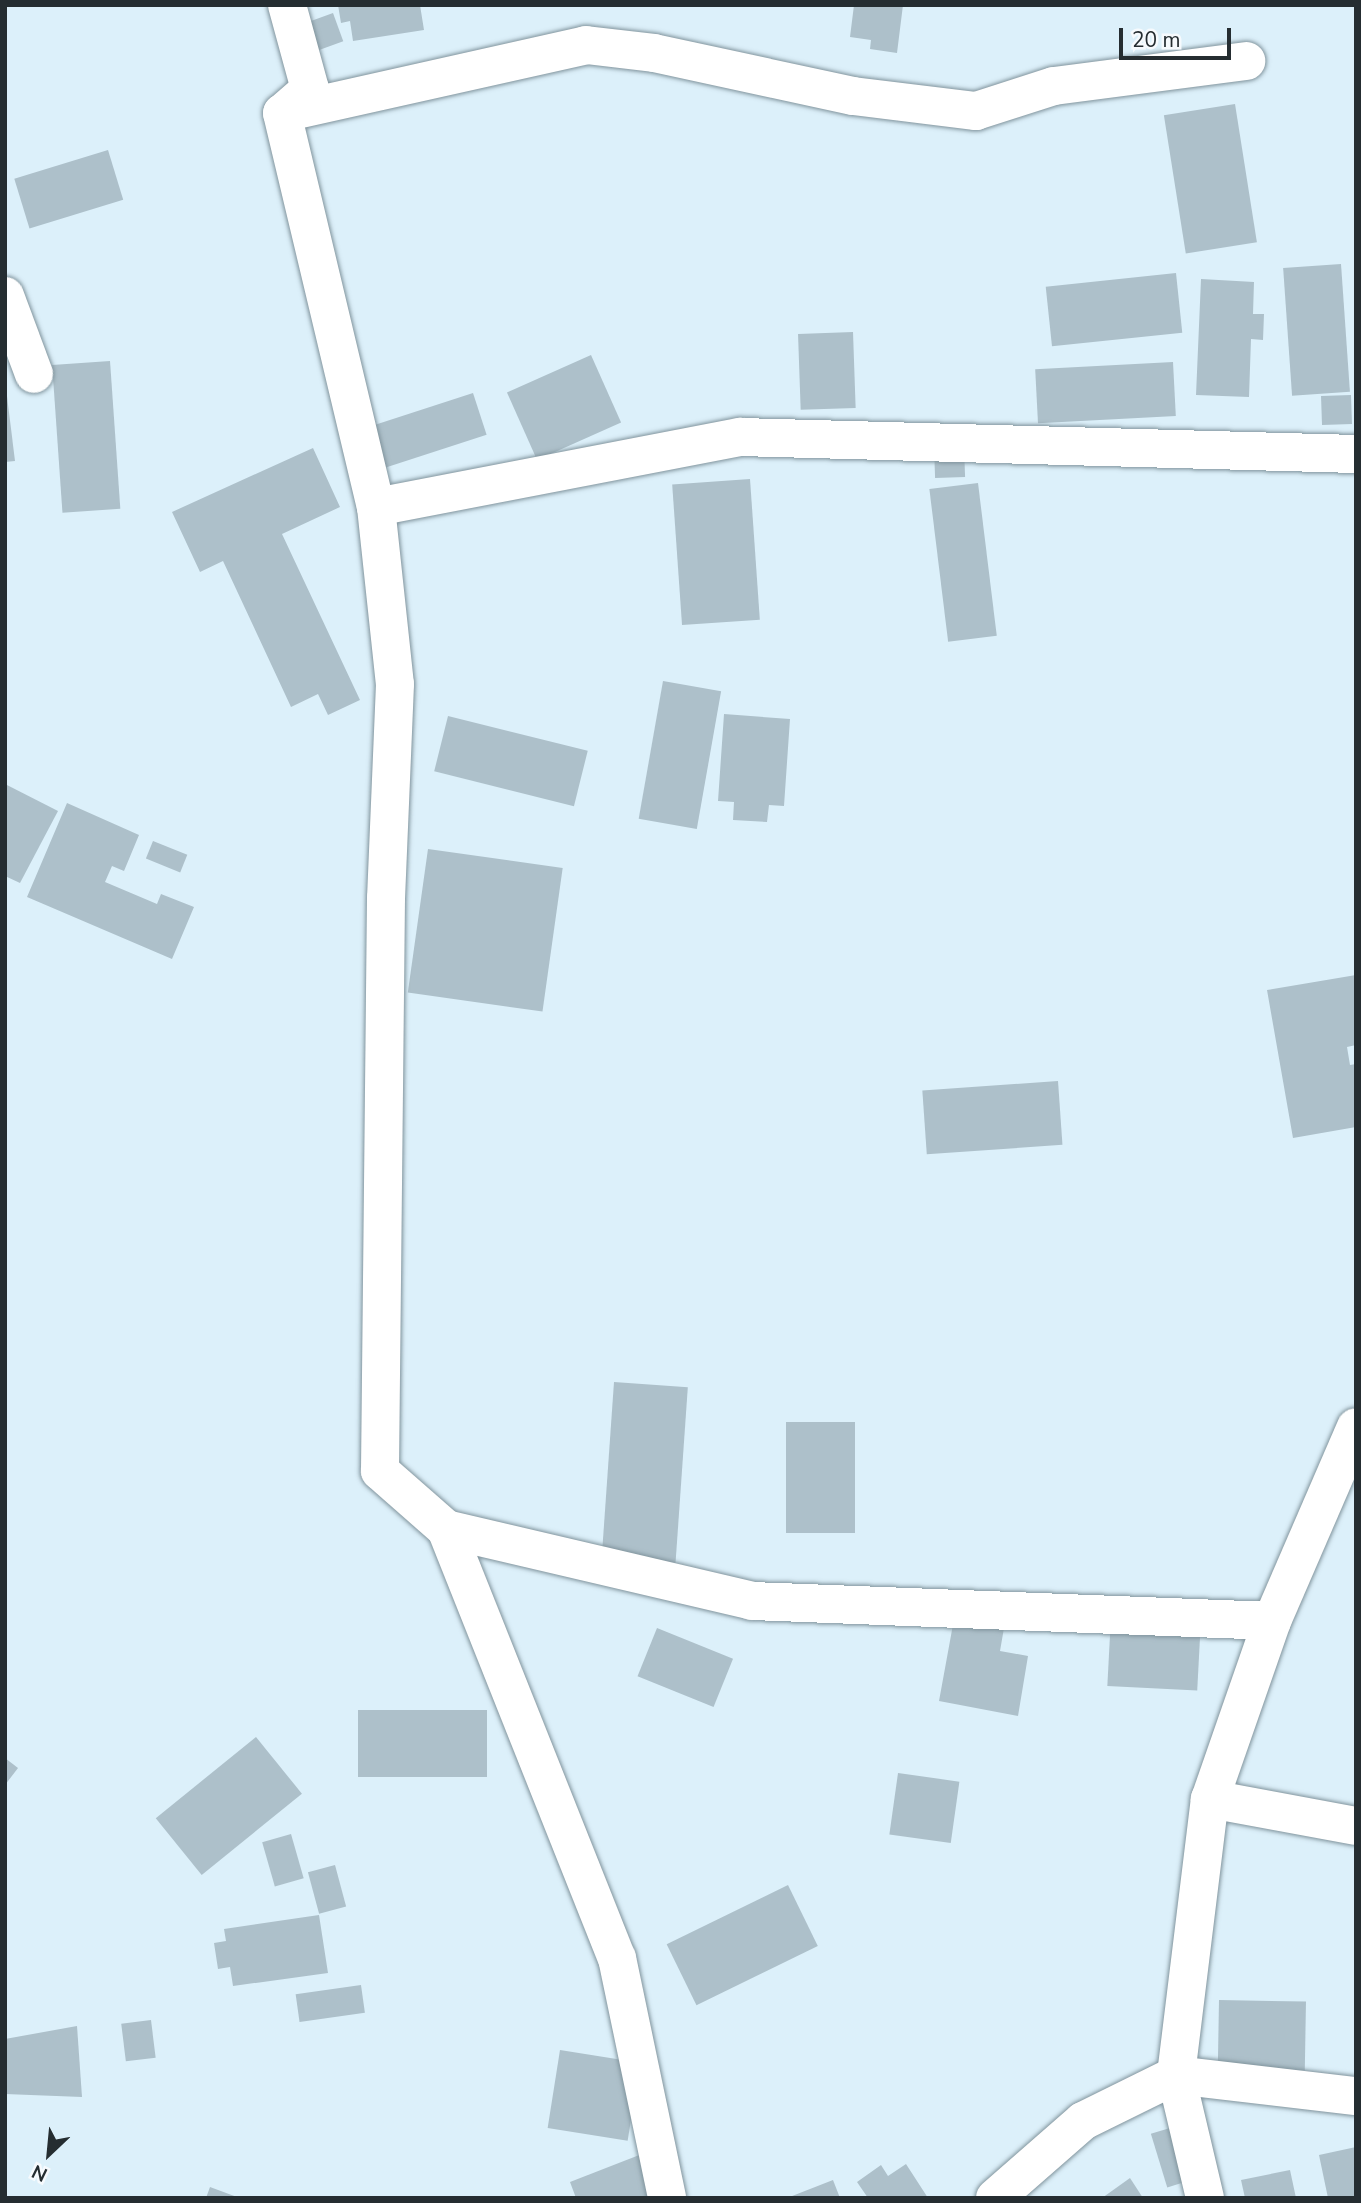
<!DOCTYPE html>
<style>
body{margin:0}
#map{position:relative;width:1361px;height:2203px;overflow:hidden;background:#dcf0fa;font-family:"Nunito Sans",sans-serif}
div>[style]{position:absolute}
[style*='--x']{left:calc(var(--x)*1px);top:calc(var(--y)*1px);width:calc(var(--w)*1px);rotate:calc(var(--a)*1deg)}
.building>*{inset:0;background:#adc0ca;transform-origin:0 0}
.roads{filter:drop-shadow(0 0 2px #81949d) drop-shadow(0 0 2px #81949d)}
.minor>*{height:38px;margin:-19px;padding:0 19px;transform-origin:19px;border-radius:19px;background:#fff}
span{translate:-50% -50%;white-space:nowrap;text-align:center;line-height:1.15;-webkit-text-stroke:5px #f6fafd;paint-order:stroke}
.frame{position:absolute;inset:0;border:7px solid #252d31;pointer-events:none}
.north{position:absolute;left:14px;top:2119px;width:70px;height:70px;-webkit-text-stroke:5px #f6fafd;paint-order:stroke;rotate:206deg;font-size:19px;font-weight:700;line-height:28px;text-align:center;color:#252d31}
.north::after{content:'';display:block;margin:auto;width:24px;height:32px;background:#252d31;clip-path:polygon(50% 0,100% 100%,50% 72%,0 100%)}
.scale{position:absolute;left:1119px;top:28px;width:112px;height:32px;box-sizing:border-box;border:4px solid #252d31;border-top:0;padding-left:9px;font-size:21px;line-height:24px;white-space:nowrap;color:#252d31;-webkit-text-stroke:5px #f6fafd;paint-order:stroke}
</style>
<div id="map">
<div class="building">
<i style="clip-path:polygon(338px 5px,420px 5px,424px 30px,353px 41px,350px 21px,341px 23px)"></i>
<i style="clip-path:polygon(854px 5px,903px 5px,897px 53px,870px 49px,871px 40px,850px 37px)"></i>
<i style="left:333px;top:13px;width:30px;height:30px;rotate:70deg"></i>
<i style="left:1235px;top:104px;width:140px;height:72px;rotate:81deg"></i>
<i style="left:108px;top:150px;width:52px;height:98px;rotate:73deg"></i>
<i style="left:1341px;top:264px;width:128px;height:58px;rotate:86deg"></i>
<i style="left:1176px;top:273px;width:60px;height:131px;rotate:84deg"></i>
<i style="clip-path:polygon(1201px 279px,1254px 282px,1253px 314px,1264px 314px,1263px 340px,1251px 339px,1249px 397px,1196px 395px)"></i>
<i style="left:853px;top:332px;width:76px;height:55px;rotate:88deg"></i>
<i style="left:591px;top:355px;width:74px;height:92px;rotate:66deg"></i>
<i style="left:110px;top:361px;width:148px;height:58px;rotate:86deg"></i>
<i style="left:1173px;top:362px;width:54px;height:138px;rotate:87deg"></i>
<i style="clip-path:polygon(5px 380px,15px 461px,5px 462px)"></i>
<i style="left:473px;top:393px;width:44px;height:106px;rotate:72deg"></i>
<i style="left:1351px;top:395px;width:29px;height:30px;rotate:88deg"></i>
<i style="left:964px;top:446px;width:31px;height:30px;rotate:88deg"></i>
<i style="clip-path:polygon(313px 448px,340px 507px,282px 534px,360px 700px,328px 715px,318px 694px,291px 707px,223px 561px,200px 572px,172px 512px)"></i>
<i style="left:750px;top:479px;width:141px;height:78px;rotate:86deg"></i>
<i style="left:978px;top:483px;width:154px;height:49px;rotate:83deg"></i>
<i style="left:663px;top:681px;width:59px;height:140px;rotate:10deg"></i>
<i style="clip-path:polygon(724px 714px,790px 719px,784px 806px,769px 805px,767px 822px,733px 820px,734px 802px,718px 801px)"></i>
<i style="left:448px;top:716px;width:144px;height:57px;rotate:14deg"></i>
<i style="clip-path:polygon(5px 784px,58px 811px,20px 883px,5px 876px)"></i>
<i style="clip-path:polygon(67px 803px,139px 835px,124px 871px,112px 866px,105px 882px,157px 904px,161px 894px,194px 907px,172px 959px,27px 897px)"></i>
<i style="left:153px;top:841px;width:37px;height:19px;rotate:22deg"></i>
<i style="left:428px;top:849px;width:136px;height:145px;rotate:8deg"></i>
<i style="clip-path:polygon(1356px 975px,1356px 1045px,1347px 1047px,1350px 1065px,1356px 1064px,1356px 1127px,1293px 1138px,1267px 990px)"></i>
<i style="left:1058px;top:1081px;width:64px;height:136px;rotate:86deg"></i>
<i style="left:614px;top:1382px;width:74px;height:176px;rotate:4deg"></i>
<i style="left:855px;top:1422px;width:111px;height:69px;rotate:90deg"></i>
<i style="left:1111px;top:1616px;width:90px;height:70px;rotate:3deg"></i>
<i style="clip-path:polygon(954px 1619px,1004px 1628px,1000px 1651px,1028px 1656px,1018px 1716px,939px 1701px)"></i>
<i style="left:657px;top:1628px;width:82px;height:52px;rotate:22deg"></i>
<i style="left:358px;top:1710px;width:129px;height:67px"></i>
<i style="left:256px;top:1737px;width:73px;height:129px;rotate:51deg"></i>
<i style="clip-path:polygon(5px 1758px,18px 1768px,5px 1785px)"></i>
<i style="left:898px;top:1773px;width:62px;height:62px;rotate:8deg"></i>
<i style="left:291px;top:1834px;width:46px;height:30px;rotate:74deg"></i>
<i style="left:335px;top:1865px;width:43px;height:28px;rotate:75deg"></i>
<i style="left:788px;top:1885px;width:68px;height:135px;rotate:64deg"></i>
<i style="clip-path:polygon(319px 1915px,328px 1973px,233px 1986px,230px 1967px,218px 1969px,214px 1943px,226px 1941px,224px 1929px)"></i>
<i style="left:361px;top:1985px;width:28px;height:66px;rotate:82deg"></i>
<i style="left:1219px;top:2000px;width:87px;height:69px;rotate:1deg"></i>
<i style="left:151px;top:2020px;width:38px;height:30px;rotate:83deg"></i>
<i style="clip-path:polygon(77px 2026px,82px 2097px,5px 2094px,5px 2039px)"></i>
<i style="left:560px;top:2050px;width:81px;height:79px;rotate:9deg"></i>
<i style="left:1170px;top:2128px;width:56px;height:20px;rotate:73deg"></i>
<i style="clip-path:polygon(1356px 2147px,1356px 2198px,1328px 2198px,1319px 2155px)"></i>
<i style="clip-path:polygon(647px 2152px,665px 2198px,576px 2198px,570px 2182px)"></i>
<i style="clip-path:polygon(906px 2164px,928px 2198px,868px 2198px,857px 2182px,881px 2165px,888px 2176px)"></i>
<i style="clip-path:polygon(1290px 2170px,1296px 2198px,1245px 2198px,1241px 2180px)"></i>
<i style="clip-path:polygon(1130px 2178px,1143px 2198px,1102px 2198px)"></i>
<i style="clip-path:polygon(833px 2180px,840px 2198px,787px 2198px)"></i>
<i style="clip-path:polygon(210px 2187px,237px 2197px,237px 2198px,206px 2198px)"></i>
</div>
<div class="roads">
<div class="minor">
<i style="--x:287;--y:5;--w:87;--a:74.7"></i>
<i style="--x:310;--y:89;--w:37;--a:139"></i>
<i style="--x:282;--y:113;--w:405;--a:76.6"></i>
<i style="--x:376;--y:507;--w:178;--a:83.9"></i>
<i style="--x:395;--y:684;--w:214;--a:92.4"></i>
<i style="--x:386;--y:898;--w:573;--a:90.6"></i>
<i style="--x:380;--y:1471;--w:88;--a:41.3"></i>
<i style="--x:446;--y:1529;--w:314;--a:13.2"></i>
<i style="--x:752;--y:1601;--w:520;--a:2.2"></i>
<i style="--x:283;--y:113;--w:311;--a:-12.6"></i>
<i style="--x:586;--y:45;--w:68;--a:6.7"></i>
<i style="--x:654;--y:53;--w:204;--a:12.2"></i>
<i style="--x:853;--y:96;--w:124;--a:7"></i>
<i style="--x:976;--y:111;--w:82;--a:-17.8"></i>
<i style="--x:1054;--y:86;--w:194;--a:-7.4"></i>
<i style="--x:5;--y:296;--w:83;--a:69.6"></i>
<i style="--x:376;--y:507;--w:371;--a:-10.9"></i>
<i style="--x:740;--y:437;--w:616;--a:1.58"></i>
<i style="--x:446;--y:1529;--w:462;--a:68.3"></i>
<i style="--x:617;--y:1958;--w:245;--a:78.2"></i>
<i style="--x:1210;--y:1799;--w:148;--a:10.5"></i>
<i style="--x:995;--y:2198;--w:117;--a:-41.2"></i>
<i style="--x:1083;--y:2121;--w:104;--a:-26.3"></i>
<i style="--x:1176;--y:2075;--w:181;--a:6.7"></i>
<i style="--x:1205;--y:2198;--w:126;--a:-103.3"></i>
<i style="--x:1176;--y:2075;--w:278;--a:-83"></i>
<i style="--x:1210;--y:1799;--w:188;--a:-70.8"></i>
<i style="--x:1272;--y:1621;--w:211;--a:-66.6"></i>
</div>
</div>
<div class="frame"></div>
<div class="north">N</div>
<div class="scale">20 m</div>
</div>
